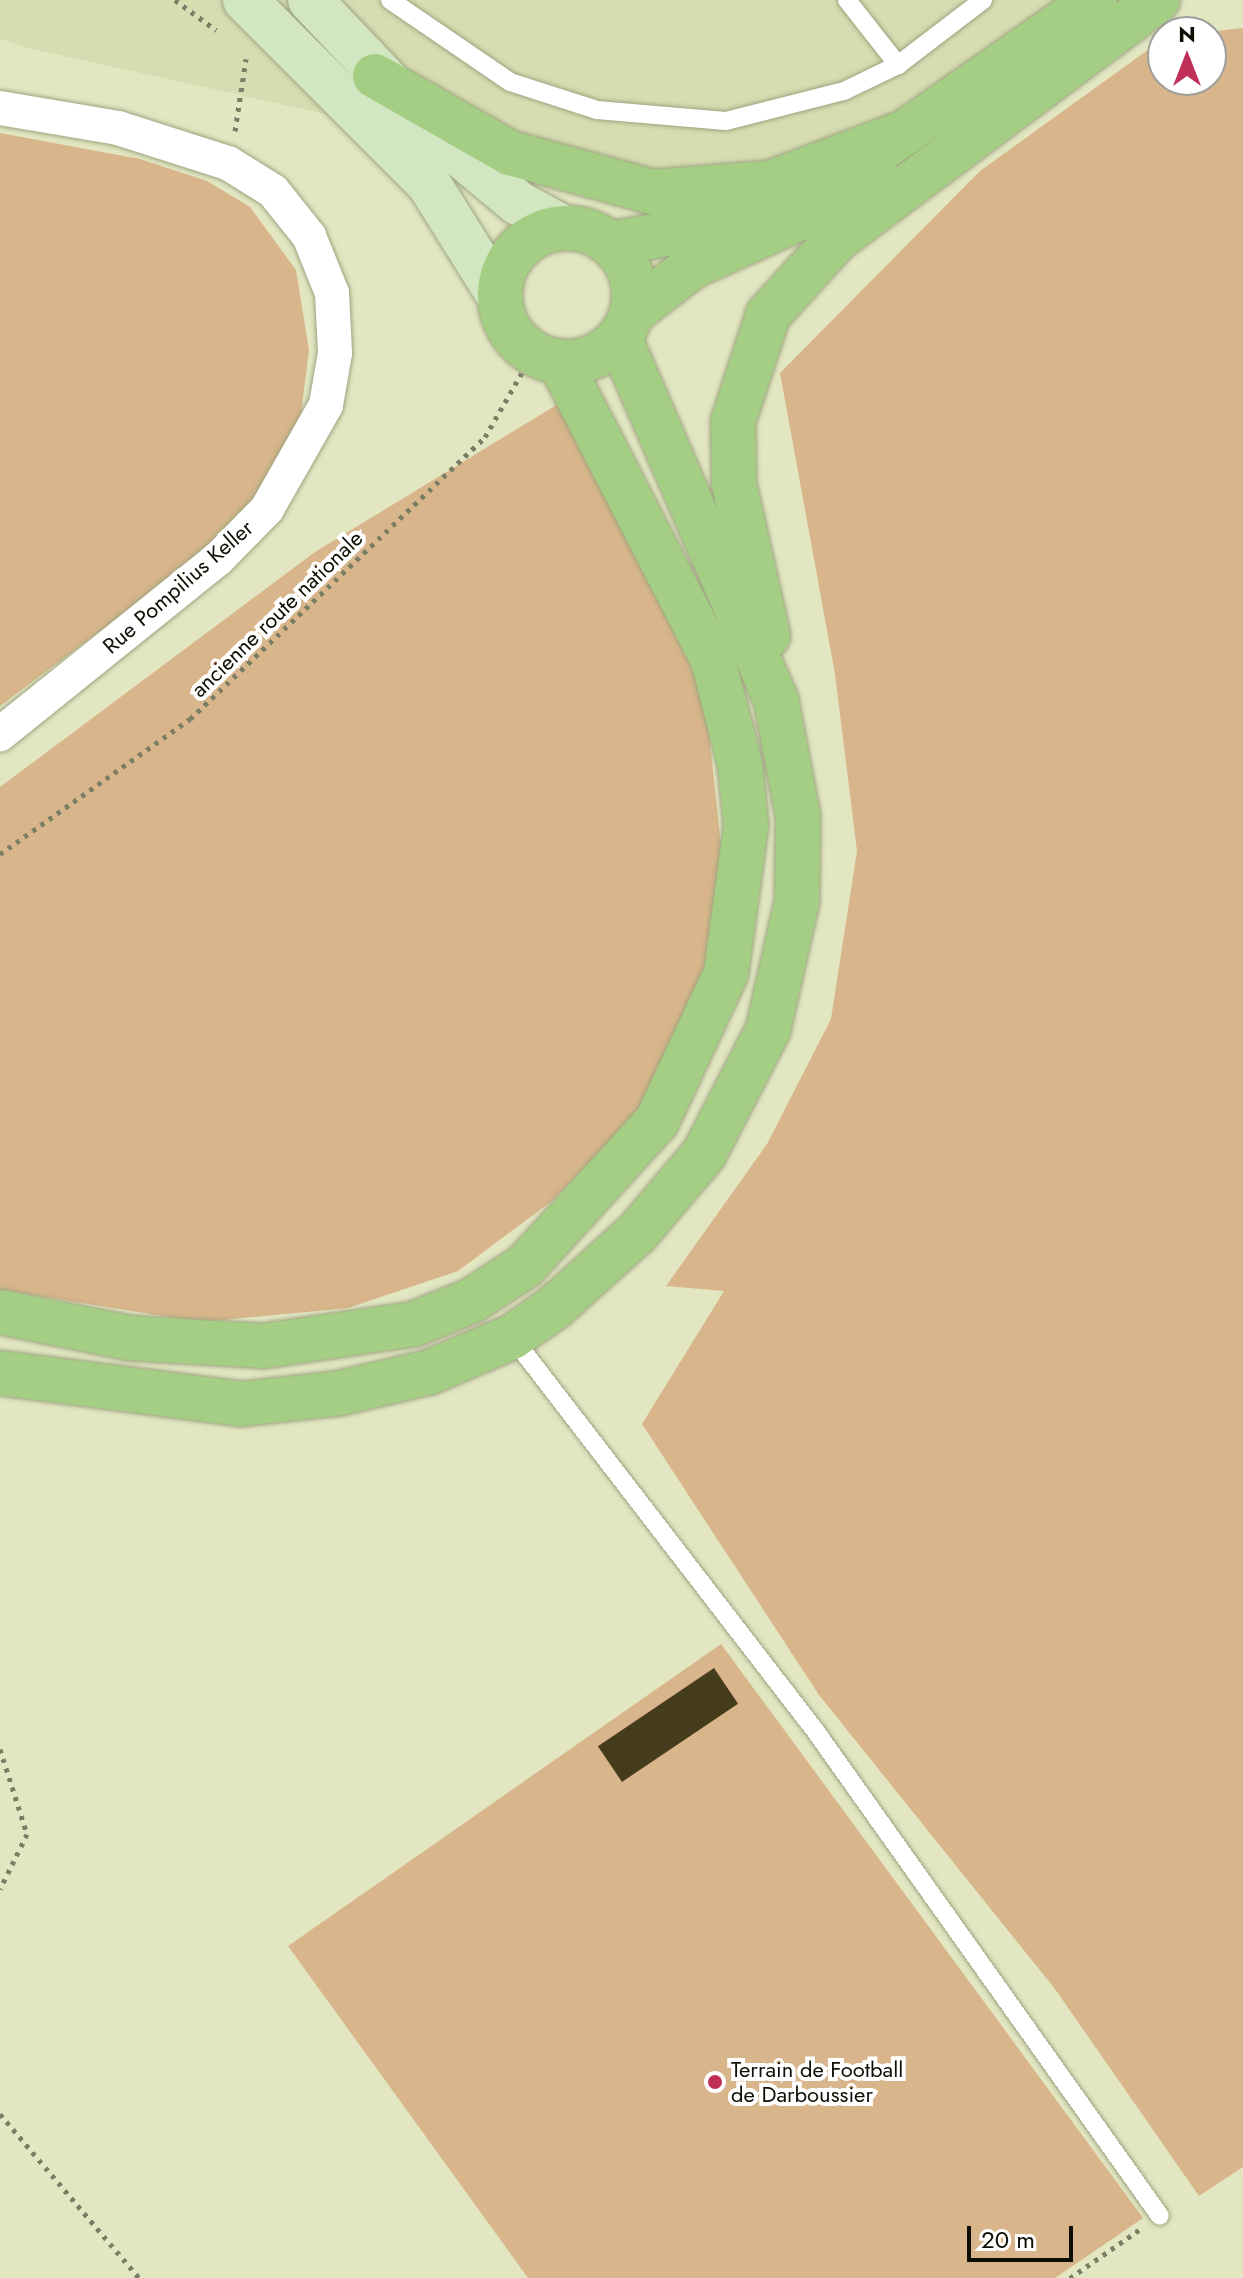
<!DOCTYPE html>
<style>
body{margin:0}
#map{position:relative;width:1243px;height:2278px;overflow:hidden;background:#e2e7c2;font-family:Jost,sans-serif}
div>[style]{position:absolute}
[style*='--x']{left:calc(var(--x)*1px);top:calc(var(--y)*1px);width:calc(var(--w)*1px);rotate:calc(var(--a)*1deg)}
.built>*{inset:0;background:#d7ddb1}
.green>*{inset:0;background:#d8b58a}
.building>*{inset:0;background:#453c1c;transform-origin:0 0}
.path>*{height:5px;margin-top:-2.5px;transform-origin:0;background:repeating-linear-gradient(90deg,#7a7e65 0 4px,transparent 0 10px)}
.roads{filter:drop-shadow(0 0 2px #9fa481) drop-shadow(0 0 2px #9fa481)}
.service>*{height:18px;margin:-9px;padding:0 9px;transform-origin:9px;border-radius:9px;background:#fff}
.minor>*{height:34px;margin:-17px;padding:0 17px;transform-origin:17px;border-radius:17px;background:#fff}
.secondary>*{height:44px;margin:-22px;padding:0 22px;transform-origin:22px;border-radius:22px;background:#d1e6c1}
.primary>*{height:44px;margin:-22px;padding:0 22px;transform-origin:22px;border-radius:22px;background:#a3ce83}
.primary>.ring{margin:-22px;padding:0;box-sizing:content-box;background:none;border:44px solid #a3ce83;border-radius:50%}
.dots>*{width:22px;height:22px;translate:-50% -50%;box-sizing:border-box;border:4px solid #fff;border-radius:50%}
span{translate:-50% -50%;white-space:nowrap;text-align:center;line-height:1.15;-webkit-text-stroke:8px #fff;paint-order:stroke}
.street-label{font-size:22px;color:#0d0f04}
.poi-label{font-size:22px;color:#0d0f04}
.left{translate:0 -50%;text-align:left}
.north{position:absolute;left:1147px;top:16px;width:80px;height:80px;box-sizing:border-box;background:#fff;border:2px solid #9e9f9b;border-radius:50%;rotate:0deg;font-size:22px;font-weight:700;line-height:32px;text-align:center;color:#0d0f04}
.north::after{content:'';display:block;margin:auto;width:28px;height:36px;background:#bf2f57;clip-path:polygon(50% 0,100% 100%,50% 72%,0 100%)}
.scale{position:absolute;left:967px;top:2226px;width:106px;height:36px;box-sizing:border-box;border:4px solid #0d0f04;border-top:0;padding-left:10px;font-size:24px;line-height:28px;white-space:nowrap;color:#0d0f04;-webkit-text-stroke:6px #fff;paint-order:stroke}
</style>
<div id="map">
<div class="built">
<i style="clip-path:polygon(0 0,1109px 0,994px 100px,828px 147px,677px 178px,569px 168px,28px 48px,0 39px)"></i>
</div>
<div class="green">
<i style="clip-path:polygon(1243px 28px,1243px 2167px,1199px 2196px,1055px 1989px,819px 1695px,642px 1424px,724px 1291px,666px 1286px,767px 1144px,831px 1019px,857px 851px,835px 674px,780px 373px,980px 171px,1163px 39px,1163px 80px,1211px 80px,1207px 32px)"></i>
<i style="clip-path:polygon(0 133px,140px 159px,207px 181px,250px 207px,296px 270px,309px 350px,301px 414px,277px 469px,228px 535px,0 706px)"></i>
<i style="clip-path:polygon(563px 401px,705px 696px,723px 864px,702px 984px,644px 1106px,552px 1201px,458px 1271px,348px 1308px,201px 1322px,0 1290px,0 787px,315px 552px)"></i>
<i style="clip-path:polygon(721px 1644px,1143px 2218px,1055px 2278px,528px 2278px,288px 1946px)"></i>
</div>
<div class="building">
<i style="left:714px;top:1668px;width:43px;height:140px;rotate:56deg"></i>
</div>
<div class="path">
<i style="--x:175;--y:0;--w:51;--a:36.2"></i>
<i style="--x:235;--y:131;--w:73;--a:-81.3"></i>
<i style="--x:0;--y:854;--w:233;--a:-35.4"></i>
<i style="--x:190;--y:719;--w:408;--a:-43.7"></i>
<i style="--x:485;--y:437;--w:76;--a:-60.1"></i>
<i style="--x:0;--y:1749;--w:89;--a:72.4"></i>
<i style="--x:27;--y:1834;--w:61;--a:116.1"></i>
<i style="--x:0;--y:2114;--w:215;--a:49.7"></i>
<i style="--x:1070;--y:2278;--w:84;--a:-34.8"></i>
</div>
<div class="roads">
<div class="service">
<i style="--x:390;--y:0;--w:145;--a:34.3"></i>
<i style="--x:510;--y:82;--w:91;--a:17.8"></i>
<i style="--x:597;--y:110;--w:129;--a:4.9"></i>
<i style="--x:726;--y:121;--w:122;--a:-14.3"></i>
<i style="--x:844;--y:91;--w:60;--a:-25.7"></i>
<i style="--x:898;--y:65;--w:107;--a:-37.4"></i>
<i style="--x:847;--y:0;--w:83;--a:51.9"></i>
<i style="--x:512;--y:1337;--w:495;--a:52.4"></i>
<i style="--x:814;--y:1729;--w:597;--a:54.61"></i>
</div>
<div class="minor">
<i style="--x:0;--y:108;--w:120;--a:9.6"></i>
<i style="--x:118;--y:128;--w:115;--a:17.7"></i>
<i style="--x:228;--y:163;--w:53;--a:31.9"></i>
<i style="--x:273;--y:191;--w:58;--a:51.3"></i>
<i style="--x:309;--y:236;--w:61;--a:68"></i>
<i style="--x:332;--y:293;--w:60;--a:87.1"></i>
<i style="--x:335;--y:353;--w:53;--a:99.8"></i>
<i style="--x:326;--y:405;--w:120;--a:119.6"></i>
<i style="--x:267;--y:509;--w:70;--a:134.4"></i>
<i style="--x:218;--y:559;--w:280;--a:141.2"></i>
</div>
<div class="secondary">
<i style="--x:245;--y:0;--w:260;--a:45"></i>
<i style="--x:429;--y:184;--w:132;--a:58"></i>
<i style="--x:310;--y:0;--w:199;--a:46.4"></i>
<i style="--x:447;--y:144;--w:92;--a:39.7"></i>
<i style="--x:518;--y:203;--w:52;--a:28.5"></i>
</div>
<div class="primary">
<i style="--x:375;--y:76;--w:155;--a:29.7"></i>
<i style="--x:510;--y:153;--w:148;--a:15.3"></i>
<i style="--x:653;--y:192;--w:117;--a:-4.4"></i>
<i style="--x:770;--y:183;--w:147;--a:-20.6"></i>
<i style="--x:884;--y:147;--w:257;--a:-34.9"></i>
<i class="ring" style="left:500px;top:228px;width:90px;height:90px"></i>
<i style="--x:610;--y:244;--w:90;--a:-10.2"></i>
<i style="--x:699;--y:228;--w:82;--a:-18.4"></i>
<i style="--x:633;--y:312;--w:76;--a:-37.5"></i>
<i style="--x:693;--y:266;--w:205;--a:-24.2"></i>
<i style="--x:768;--y:636;--w:156;--a:-102.6"></i>
<i style="--x:734;--y:484;--w:62;--a:-90.9"></i>
<i style="--x:733;--y:422;--w:113;--a:-71.9"></i>
<i style="--x:768;--y:315;--w:103;--a:-47.8"></i>
<i style="--x:837;--y:239;--w:400;--a:-36.7"></i>
<i style="--x:0;--y:1312;--w:133;--a:11.3"></i>
<i style="--x:130;--y:1338;--w:133;--a:3.4"></i>
<i style="--x:263;--y:1346;--w:153;--a:-8.3"></i>
<i style="--x:414;--y:1324;--w:61;--a:-22"></i>
<i style="--x:471;--y:1301;--w:64;--a:-32.9"></i>
<i style="--x:525;--y:1266;--w:196;--a:-47.7"></i>
<i style="--x:657;--y:1121;--w:163;--a:-65"></i>
<i style="--x:726;--y:973;--w:149;--a:-82.3"></i>
<i style="--x:746;--y:825;--w:60;--a:-95.7"></i>
<i style="--x:740;--y:765;--w:108;--a:-104.4"></i>
<i style="--x:713;--y:660;--w:335;--a:-117.2"></i>
<i style="--x:0;--y:1373;--w:243;--a:7.3"></i>
<i style="--x:241;--y:1404;--w:100;--a:-6.3"></i>
<i style="--x:340;--y:1393;--w:92;--a:-13.1"></i>
<i style="--x:430;--y:1372;--w:89;--a:-23.1"></i>
<i style="--x:512;--y:1337;--w:52;--a:-34.9"></i>
<i style="--x:555;--y:1307;--w:110;--a:-42.1"></i>
<i style="--x:637;--y:1233;--w:104;--a:-49.7"></i>
<i style="--x:704;--y:1154;--w:140;--a:-62.7"></i>
<i style="--x:768;--y:1030;--w:132;--a:-77.3"></i>
<i style="--x:797;--y:901;--w:85;--a:-89.3"></i>
<i style="--x:798;--y:816;--w:118;--a:-100.7"></i>
<i style="--x:776;--y:700;--w:395;--a:-113.4"></i>
</div>
</div>
<div class="dots">
<i style="left:715px;top:2082px;background:#bf2f57"></i>
</div>
<div class="street-label">
<span style="left:178px;top:587px;rotate:-41deg">Rue Pompilius Keller</span>
<span style="left:277px;top:614px;rotate:-44deg">ancienne route nationale</span>
</div>
<div class="poi-label">
<span class="left" style="left:731px;top:2082px">Terrain de Football<br>de Darboussier</span>
</div>
<div class="north">N</div>
<div class="scale">20 m</div>
</div>
